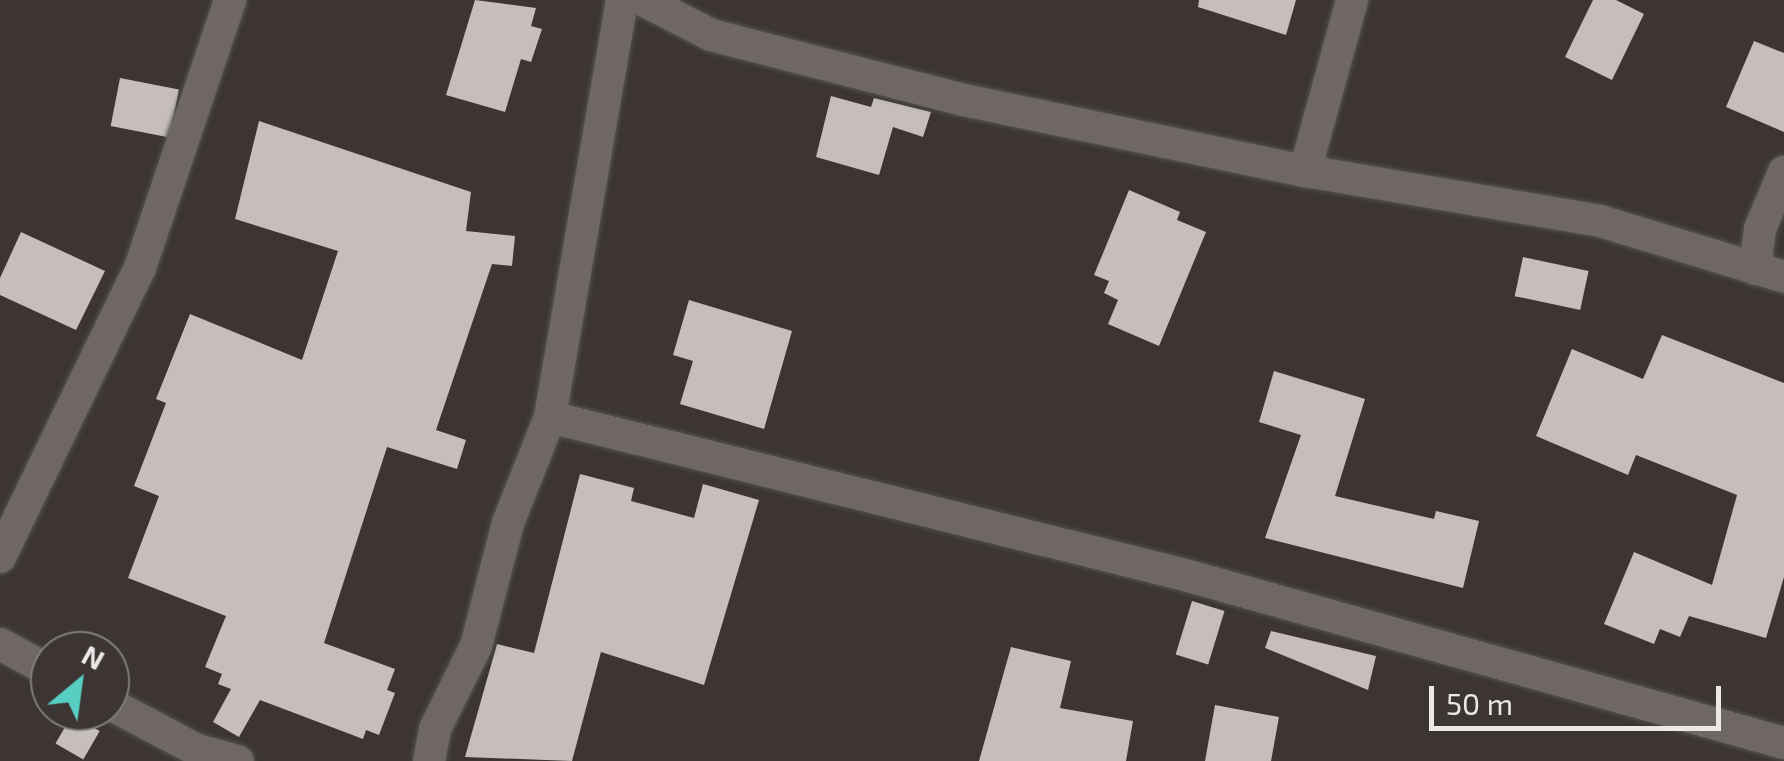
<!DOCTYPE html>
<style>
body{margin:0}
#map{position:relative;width:1784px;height:761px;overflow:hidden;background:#3c3534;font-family:"Exo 2",sans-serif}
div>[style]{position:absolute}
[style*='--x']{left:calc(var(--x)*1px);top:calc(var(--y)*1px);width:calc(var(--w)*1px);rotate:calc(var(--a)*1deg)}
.building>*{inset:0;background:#c6bebc;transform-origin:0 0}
.roads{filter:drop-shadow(0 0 2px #575251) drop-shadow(0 0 2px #575251)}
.minor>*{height:32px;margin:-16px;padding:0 16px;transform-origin:16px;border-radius:16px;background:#6f6766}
span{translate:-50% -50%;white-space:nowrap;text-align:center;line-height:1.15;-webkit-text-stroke:10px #3c3534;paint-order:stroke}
.north{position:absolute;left:30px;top:631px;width:100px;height:100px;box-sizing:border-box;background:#3c3534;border:2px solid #827d7c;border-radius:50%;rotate:29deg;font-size:28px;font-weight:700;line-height:40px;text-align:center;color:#ece8e7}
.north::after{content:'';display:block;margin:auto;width:35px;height:45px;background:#57cec1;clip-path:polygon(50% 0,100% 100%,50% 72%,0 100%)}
.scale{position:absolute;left:1429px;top:686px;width:292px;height:45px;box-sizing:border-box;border:5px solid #ece8e7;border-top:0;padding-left:12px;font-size:30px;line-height:35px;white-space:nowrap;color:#ece8e7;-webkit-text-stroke:8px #3c3534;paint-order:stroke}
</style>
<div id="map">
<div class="building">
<i style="clip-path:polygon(475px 0,536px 8px,531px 26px,542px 29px,531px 62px,521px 59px,505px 112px,446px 95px)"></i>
<i style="clip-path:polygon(1199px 0,1296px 0,1286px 35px,1198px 7px)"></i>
<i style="clip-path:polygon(1593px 0,1616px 0,1644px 14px,1612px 80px,1565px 57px)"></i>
<i style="clip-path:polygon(1754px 41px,1784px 53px,1784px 132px,1726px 107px)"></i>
<i style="left:120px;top:78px;width:60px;height:49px;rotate:11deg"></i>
<i style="clip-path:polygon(831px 96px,871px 107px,874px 98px,931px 112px,923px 137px,893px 127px,879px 175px,816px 157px)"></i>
<i style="clip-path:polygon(259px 121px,471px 192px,466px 231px,515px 236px,512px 266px,492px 264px,436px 430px,466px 440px,457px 469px,387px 447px,324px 643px,395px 669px,387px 690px,395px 693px,379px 735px,366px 730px,363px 739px,260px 700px,239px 737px,213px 722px,231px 689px,218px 684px,222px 674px,205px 667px,226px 616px,128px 578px,159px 496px,134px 486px,166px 403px,156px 399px,190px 314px,302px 360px,338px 251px,235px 219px)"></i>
<i style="clip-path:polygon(1129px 190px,1180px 212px,1177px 220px,1206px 232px,1159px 346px,1108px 324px,1118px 300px,1104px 293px,1109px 281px,1094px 275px)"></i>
<i style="clip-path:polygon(21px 232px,105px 271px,76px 330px,0 295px,0 278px)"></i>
<i style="left:1523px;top:257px;width:67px;height:40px;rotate:12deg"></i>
<i style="clip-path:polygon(689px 300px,792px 331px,764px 429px,680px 404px,693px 361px,673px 355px)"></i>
<i style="clip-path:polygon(1662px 335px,1784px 383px,1784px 577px,1766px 638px,1689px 616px,1680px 637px,1660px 629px,1654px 644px,1604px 624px,1634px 552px,1712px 585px,1737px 495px,1636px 455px,1628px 475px,1536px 436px,1572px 349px,1643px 379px)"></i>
<i style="clip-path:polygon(1274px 371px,1365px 399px,1335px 496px,1434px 519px,1436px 511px,1479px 521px,1463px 588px,1265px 538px,1301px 435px,1259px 422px)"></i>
<i style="clip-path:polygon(580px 474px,634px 488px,631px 501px,694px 518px,703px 484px,759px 500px,704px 685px,601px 652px,572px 761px,465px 757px,497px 644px,534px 653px)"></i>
<i style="left:1192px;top:601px;width:34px;height:56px;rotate:17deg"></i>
<i style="clip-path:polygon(1271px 631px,1376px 656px,1368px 690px,1265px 648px)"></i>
<i style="clip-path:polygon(1011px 647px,1071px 661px,1060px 708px,1133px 721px,1126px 761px,979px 761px)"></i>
<i style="clip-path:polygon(1215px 705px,1279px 717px,1271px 761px,1205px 761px)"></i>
<i style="left:72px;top:715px;width:32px;height:33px;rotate:30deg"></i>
</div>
<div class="roads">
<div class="minor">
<i style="--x:643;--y:0;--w:76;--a:27.2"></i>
<i style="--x:711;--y:35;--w:261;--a:14.4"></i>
<i style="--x:964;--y:100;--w:348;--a:11.8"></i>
<i style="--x:1305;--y:171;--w:299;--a:9.6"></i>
<i style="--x:1600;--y:221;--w:192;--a:16.9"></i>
<i style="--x:1305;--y:171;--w:177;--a:-74.6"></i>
<i style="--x:1755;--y:269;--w:40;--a:-82.9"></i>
<i style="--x:1760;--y:229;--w:62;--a:-67.2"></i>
<i style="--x:550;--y:417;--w:654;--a:13.97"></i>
<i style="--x:1185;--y:575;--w:622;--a:15.67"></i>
<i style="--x:0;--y:557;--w:321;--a:-64.2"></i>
<i style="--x:140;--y:268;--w:283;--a:-71.4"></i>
<i style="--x:0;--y:644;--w:57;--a:28.4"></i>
<i style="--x:110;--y:704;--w:98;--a:27.9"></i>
<i style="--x:197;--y:750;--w:42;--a:15"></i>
<i style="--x:429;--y:761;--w:33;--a:-79"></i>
<i style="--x:435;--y:729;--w:93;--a:-63.7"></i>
<i style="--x:476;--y:646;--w:127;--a:-75.4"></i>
<i style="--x:508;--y:523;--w:114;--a:-68.4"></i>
<i style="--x:550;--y:417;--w:423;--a:-80.2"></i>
</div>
</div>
<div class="north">N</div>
<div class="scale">50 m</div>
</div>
